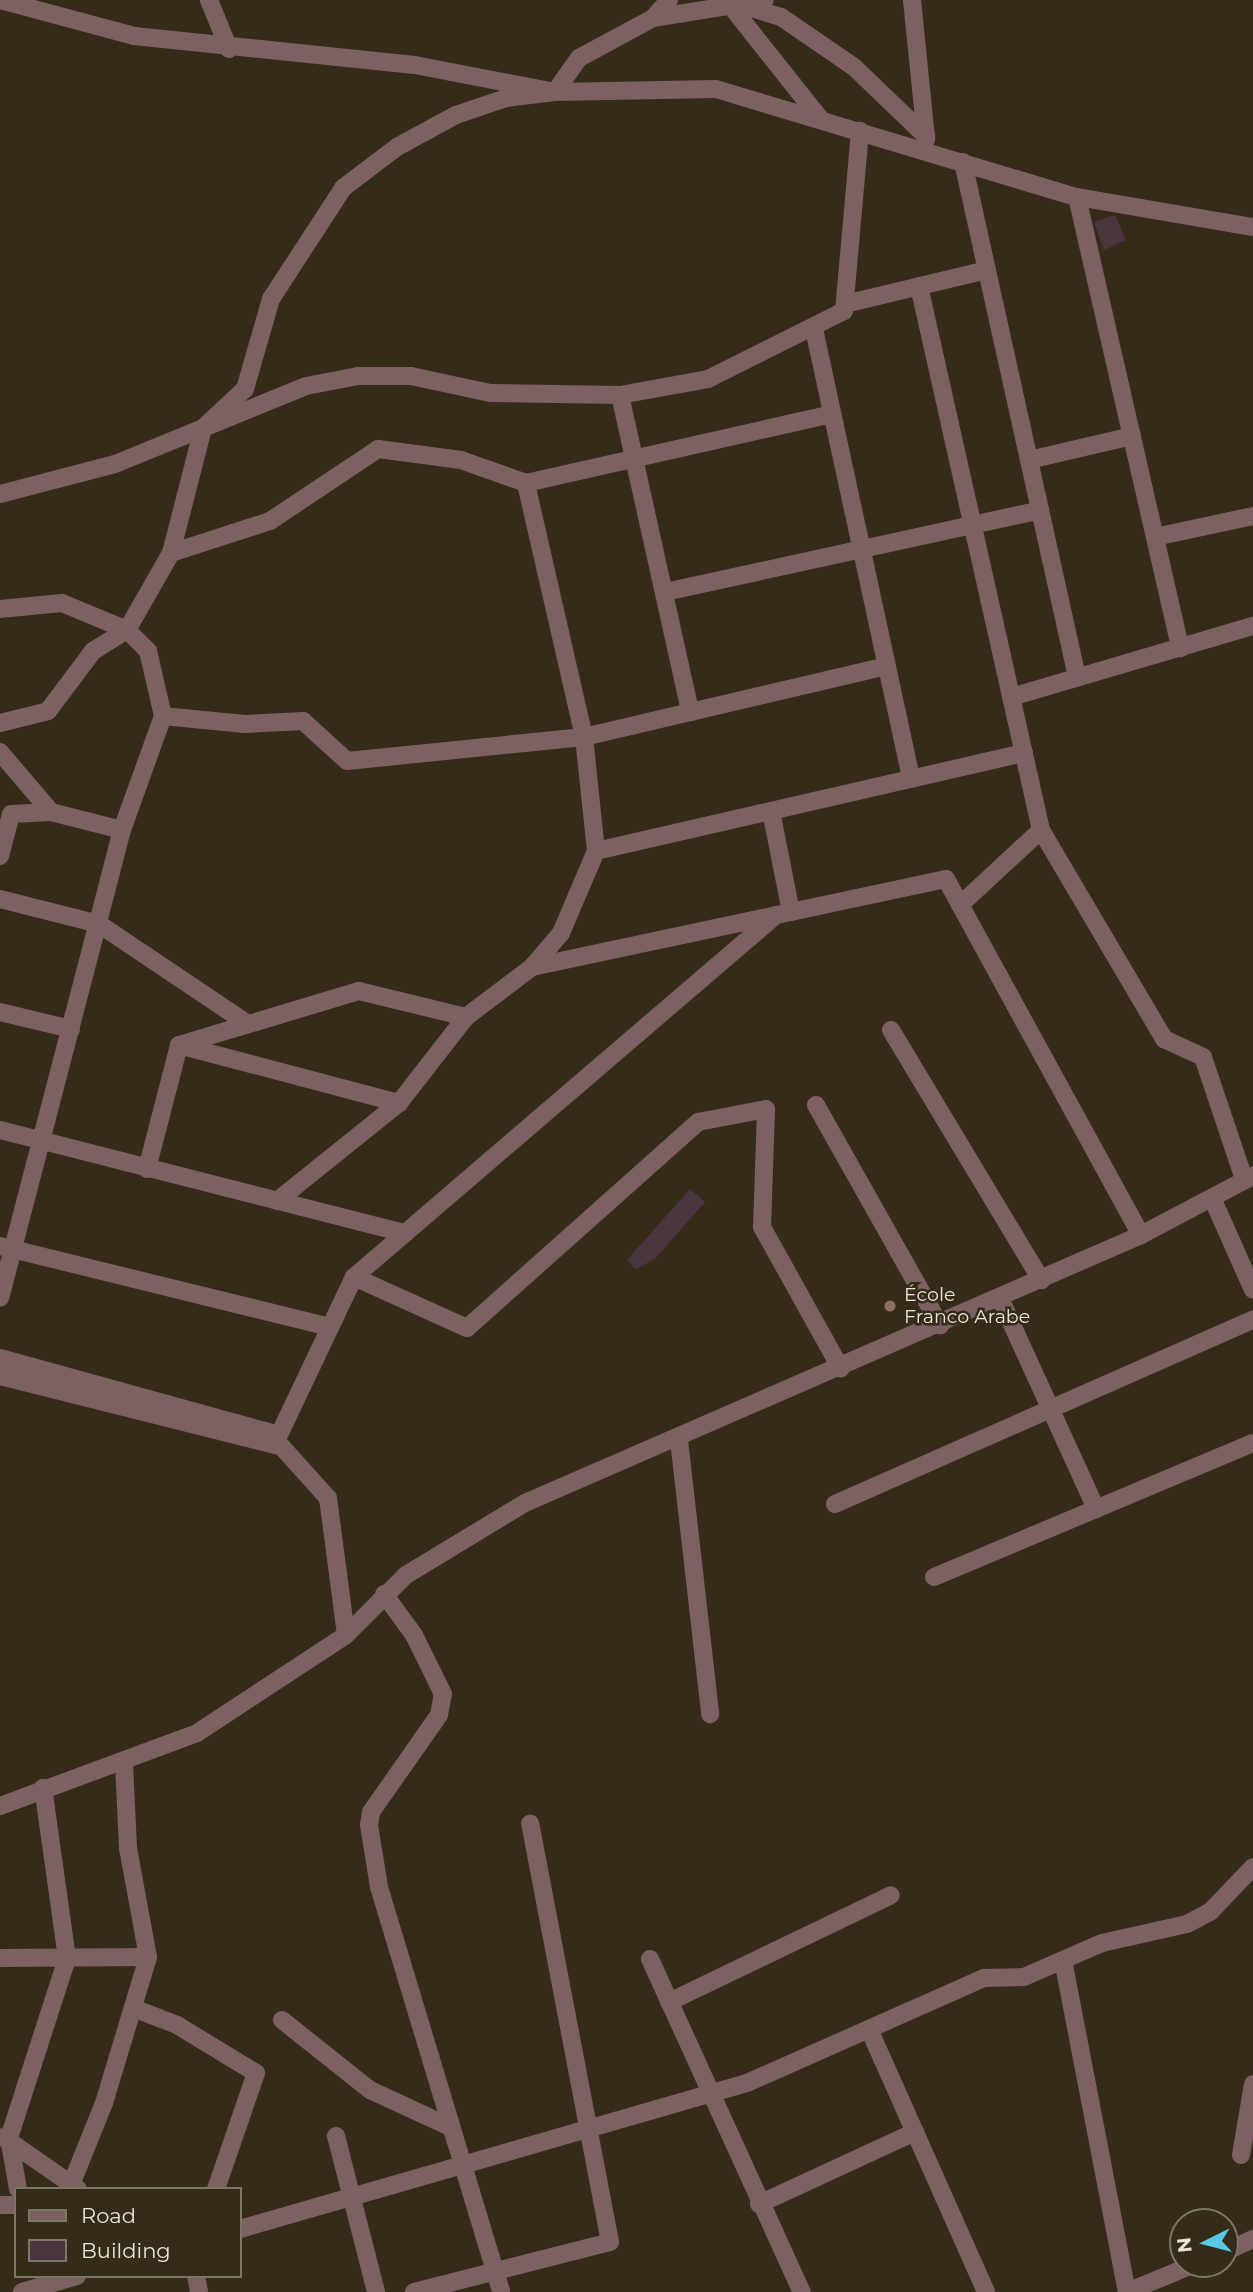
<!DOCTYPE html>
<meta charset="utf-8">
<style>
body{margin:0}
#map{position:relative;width:1253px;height:2292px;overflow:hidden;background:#342c19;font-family:Montserrat,sans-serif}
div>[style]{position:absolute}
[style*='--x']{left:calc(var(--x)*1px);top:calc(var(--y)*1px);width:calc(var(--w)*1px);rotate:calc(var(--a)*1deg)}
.building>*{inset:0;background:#4a353e}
.minor>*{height:18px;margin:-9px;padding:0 9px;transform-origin:9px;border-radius:9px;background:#7d6062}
.dots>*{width:19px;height:19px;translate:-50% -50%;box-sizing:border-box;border:4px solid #342c19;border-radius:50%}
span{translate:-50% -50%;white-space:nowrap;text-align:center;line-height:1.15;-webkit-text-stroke:5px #342c19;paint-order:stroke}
.poi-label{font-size:19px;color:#e9e4d8}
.left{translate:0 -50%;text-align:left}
.legend{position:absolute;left:14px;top:2187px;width:228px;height:91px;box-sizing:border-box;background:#342c19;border:2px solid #7c7665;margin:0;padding:9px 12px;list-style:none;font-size:21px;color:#e9e4d8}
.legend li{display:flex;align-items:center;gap:14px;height:35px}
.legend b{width:35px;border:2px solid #7c7665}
.north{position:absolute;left:1169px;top:2208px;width:70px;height:70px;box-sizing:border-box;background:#342c19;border:2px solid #7c7665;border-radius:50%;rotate:264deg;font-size:19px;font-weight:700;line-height:28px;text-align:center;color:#e9e4d8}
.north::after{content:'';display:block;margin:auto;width:24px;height:32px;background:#58c9e3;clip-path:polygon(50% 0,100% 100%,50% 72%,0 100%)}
</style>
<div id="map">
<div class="building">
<i style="clip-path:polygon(1115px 215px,1126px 240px,1104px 250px,1094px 222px)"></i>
<i style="clip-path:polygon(690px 1189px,705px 1202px,655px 1259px,636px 1269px,627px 1260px)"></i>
</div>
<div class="minor">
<i style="--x:0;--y:0;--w:139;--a:15"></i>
<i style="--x:134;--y:36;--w:282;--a:5.9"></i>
<i style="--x:415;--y:65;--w:143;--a:10.9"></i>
<i style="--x:555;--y:92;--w:161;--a:-1.1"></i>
<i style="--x:716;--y:89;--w:377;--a:16.7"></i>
<i style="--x:1077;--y:197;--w:179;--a:9.7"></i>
<i style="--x:209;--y:0;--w:53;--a:67.8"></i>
<i style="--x:725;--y:0;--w:59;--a:16.9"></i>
<i style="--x:781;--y:17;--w:88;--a:34.4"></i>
<i style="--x:854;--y:67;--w:100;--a:43.8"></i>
<i style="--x:912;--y:0;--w:140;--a:84.2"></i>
<i style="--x:730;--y:5;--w:147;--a:51.6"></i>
<i style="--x:653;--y:18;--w:113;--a:-9.1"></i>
<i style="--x:963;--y:162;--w:527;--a:77.52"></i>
<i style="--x:1077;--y:197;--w:463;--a:77.1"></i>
<i style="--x:919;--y:286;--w:558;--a:77.36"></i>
<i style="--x:1041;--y:830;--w:243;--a:59.5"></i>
<i style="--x:1164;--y:1039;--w:43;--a:24.8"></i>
<i style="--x:1203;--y:1057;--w:129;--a:71.4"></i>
<i style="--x:845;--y:304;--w:146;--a:-13.5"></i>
<i style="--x:814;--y:329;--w:459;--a:77.8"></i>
<i style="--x:620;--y:395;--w:325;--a:77.5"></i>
<i style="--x:1029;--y:460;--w:106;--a:-13.1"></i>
<i style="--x:0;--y:494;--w:119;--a:-14.6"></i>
<i style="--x:115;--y:464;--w:206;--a:-22.2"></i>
<i style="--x:306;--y:386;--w:53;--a:-10.9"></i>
<i style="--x:358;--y:376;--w:53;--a:0"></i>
<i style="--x:411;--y:376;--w:81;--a:12.1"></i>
<i style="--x:490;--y:393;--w:130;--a:0.9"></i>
<i style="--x:620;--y:395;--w:89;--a:-10.3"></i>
<i style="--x:708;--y:379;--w:152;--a:-26.6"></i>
<i style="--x:844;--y:311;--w:181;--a:-84.9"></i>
<i style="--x:1155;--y:537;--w:100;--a:-12.1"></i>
<i style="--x:171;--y:553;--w:129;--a:-75.6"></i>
<i style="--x:203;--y:428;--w:57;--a:-42.9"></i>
<i style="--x:245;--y:389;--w:94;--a:-73.9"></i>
<i style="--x:271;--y:299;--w:132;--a:-57"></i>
<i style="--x:343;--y:188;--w:68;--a:-37.2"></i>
<i style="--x:397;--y:147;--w:67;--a:-28.5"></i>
<i style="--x:456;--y:115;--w:53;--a:-18.8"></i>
<i style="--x:506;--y:98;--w:49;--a:-7"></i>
<i style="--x:555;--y:92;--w:42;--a:-54.8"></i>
<i style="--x:579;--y:58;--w:84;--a:-28.4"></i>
<i style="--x:653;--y:18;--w:24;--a:-48"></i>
<i style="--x:665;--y:592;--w:384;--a:-12.3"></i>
<i style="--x:0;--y:609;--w:62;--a:-5.5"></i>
<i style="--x:62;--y:603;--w:70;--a:22.6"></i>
<i style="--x:127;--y:630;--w:30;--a:45"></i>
<i style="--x:148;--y:651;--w:67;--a:77"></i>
<i style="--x:163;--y:716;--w:121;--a:109.8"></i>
<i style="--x:122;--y:830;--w:483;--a:104.6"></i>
<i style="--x:1011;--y:697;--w:252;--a:-16.4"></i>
<i style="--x:163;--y:716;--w:82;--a:5.6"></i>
<i style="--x:245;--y:724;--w:58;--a:-3"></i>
<i style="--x:303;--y:721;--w:59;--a:42.3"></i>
<i style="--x:347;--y:761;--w:238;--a:-5.8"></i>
<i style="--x:584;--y:737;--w:310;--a:-13.2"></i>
<i style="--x:0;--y:723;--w:49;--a:-14"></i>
<i style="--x:48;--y:711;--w:75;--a:-53.1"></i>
<i style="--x:93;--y:651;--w:40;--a:-32"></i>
<i style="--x:127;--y:630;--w:89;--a:-60.3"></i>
<i style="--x:171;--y:553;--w:104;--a:-17.9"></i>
<i style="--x:270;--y:521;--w:130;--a:-33.7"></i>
<i style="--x:378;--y:449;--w:84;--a:7.5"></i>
<i style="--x:461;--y:460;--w:69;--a:19.5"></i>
<i style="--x:0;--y:752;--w:79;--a:49.6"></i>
<i style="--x:51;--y:812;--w:73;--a:14.2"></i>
<i style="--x:771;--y:811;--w:103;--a:78.8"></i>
<i style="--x:596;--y:851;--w:439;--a:-12.9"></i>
<i style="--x:0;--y:856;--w:43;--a:-75.3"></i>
<i style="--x:11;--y:814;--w:40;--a:-2.9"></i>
<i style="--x:0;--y:899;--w:102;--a:14.2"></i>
<i style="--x:99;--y:924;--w:179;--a:33.9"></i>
<i style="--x:960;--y:905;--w:110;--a:-42.8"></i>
<i style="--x:532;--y:967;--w:423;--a:-12"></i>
<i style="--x:946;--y:879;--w:406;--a:61.3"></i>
<i style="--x:0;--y:1012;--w:73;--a:13.5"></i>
<i style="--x:891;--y:1030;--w:292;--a:59"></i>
<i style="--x:179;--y:1045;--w:188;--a:-16.7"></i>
<i style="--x:359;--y:991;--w:110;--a:13.7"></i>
<i style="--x:179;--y:1045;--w:228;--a:14.8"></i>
<i style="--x:816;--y:1105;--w:253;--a:60.6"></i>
<i style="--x:0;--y:1130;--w:418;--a:14.3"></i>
<i style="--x:147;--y:1169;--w:128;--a:-75.5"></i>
<i style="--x:1213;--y:1200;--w:98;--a:66"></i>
<i style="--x:277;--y:1201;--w:156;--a:-38.8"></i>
<i style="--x:399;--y:1103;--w:109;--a:-52.1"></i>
<i style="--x:466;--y:1017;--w:83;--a:-37.1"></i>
<i style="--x:532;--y:967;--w:45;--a:-49.5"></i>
<i style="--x:561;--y:933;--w:89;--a:-66.9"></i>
<i style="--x:596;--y:851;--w:115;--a:-96"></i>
<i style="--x:584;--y:737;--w:261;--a:-102.9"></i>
<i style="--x:526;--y:483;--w:314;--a:-12.7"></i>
<i style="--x:0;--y:1246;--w:340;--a:13.8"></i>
<i style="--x:354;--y:1277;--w:124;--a:24.3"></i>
<i style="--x:467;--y:1328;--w:310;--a:-41.7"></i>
<i style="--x:698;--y:1122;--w:69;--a:-10.8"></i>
<i style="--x:766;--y:1109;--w:118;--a:91.9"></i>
<i style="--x:762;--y:1227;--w:162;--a:60.9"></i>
<i style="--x:1000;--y:1298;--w:232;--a:65.5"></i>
<i style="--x:0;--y:1358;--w:289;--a:15.4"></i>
<i style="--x:279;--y:1435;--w:175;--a:-64.6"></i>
<i style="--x:354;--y:1277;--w:556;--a:-40.62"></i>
<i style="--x:0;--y:1376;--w:291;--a:14.1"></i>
<i style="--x:282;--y:1447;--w:69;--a:48"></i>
<i style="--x:328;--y:1498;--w:138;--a:82.5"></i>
<i style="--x:679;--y:1440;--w:276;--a:83.5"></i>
<i style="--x:835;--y:1504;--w:457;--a:-23.8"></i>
<i style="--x:934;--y:1577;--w:346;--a:-22.8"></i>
<i style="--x:384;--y:1594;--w:51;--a:53.8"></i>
<i style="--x:414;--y:1635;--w:66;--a:63.8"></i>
<i style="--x:443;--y:1694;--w:21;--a:101"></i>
<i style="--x:439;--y:1715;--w:118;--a:125"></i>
<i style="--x:371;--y:1812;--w:13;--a:99"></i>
<i style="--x:369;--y:1825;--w:63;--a:80.8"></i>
<i style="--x:379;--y:1887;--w:423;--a:73.2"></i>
<i style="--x:0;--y:1806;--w:210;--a:-20.3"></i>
<i style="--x:197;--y:1733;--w:178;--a:-33.3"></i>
<i style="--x:346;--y:1635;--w:85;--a:-45"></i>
<i style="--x:406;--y:1575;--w:139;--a:-31.2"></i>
<i style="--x:525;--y:1503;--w:672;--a:-23.51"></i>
<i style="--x:1141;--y:1235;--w:127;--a:-27.8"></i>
<i style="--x:0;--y:1958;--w:148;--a:-0.4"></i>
<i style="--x:650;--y:1959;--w:366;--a:65.5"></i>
<i style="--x:1063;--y:1960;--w:338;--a:79.1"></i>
<i style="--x:669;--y:2002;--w:246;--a:-25.7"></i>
<i style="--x:133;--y:2008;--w:47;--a:21.1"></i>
<i style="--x:177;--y:2025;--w:92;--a:31.3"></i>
<i style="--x:256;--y:2073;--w:123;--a:109"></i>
<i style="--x:282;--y:2020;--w:112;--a:38.5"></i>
<i style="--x:370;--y:2090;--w:88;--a:24.8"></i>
<i style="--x:869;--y:2029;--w:288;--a:66"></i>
<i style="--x:336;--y:2136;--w:161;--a:75.6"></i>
<i style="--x:3;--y:2137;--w:91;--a:34.7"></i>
<i style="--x:1241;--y:2155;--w:72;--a:-80.4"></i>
<i style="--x:71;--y:2185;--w:88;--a:-68.1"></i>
<i style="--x:104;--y:2103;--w:152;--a:-73.2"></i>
<i style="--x:148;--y:1957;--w:111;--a:-100.4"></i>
<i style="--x:128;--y:1848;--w:86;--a:-92.7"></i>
<i style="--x:18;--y:2189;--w:52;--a:-100"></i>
<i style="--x:9;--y:2138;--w:189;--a:-72.1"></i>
<i style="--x:67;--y:1958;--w:172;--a:-98"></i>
<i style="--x:759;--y:2204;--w:172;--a:-24.8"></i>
<i style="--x:0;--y:2205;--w:16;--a:0"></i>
<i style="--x:240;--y:2229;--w:528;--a:-16.06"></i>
<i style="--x:747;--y:2083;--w:259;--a:-23.9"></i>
<i style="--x:984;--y:1978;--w:40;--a:-1.4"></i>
<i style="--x:1024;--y:1977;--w:85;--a:-23.6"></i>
<i style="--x:1102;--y:1943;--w:87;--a:-12.6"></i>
<i style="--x:1187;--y:1924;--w:26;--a:-28"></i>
<i style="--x:1210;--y:1912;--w:62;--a:-46.3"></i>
<i style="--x:1225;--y:2252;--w:31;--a:-25"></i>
<i style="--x:196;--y:2276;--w:16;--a:79"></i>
<i style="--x:22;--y:2292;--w:57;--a:-16.2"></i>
<i style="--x:414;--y:2292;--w:202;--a:-14.3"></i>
<i style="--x:610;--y:2242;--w:426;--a:-100.8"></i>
<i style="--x:1127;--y:2292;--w:74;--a:-22.4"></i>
</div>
<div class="dots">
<i style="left:890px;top:1306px;background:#8d6e63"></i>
</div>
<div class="poi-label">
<span class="left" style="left:904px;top:1306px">École<br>Franco Arabe</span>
</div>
<ul class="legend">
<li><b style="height:9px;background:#7d6062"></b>Road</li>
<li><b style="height:19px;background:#4a353e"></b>Building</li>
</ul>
<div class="north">N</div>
</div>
